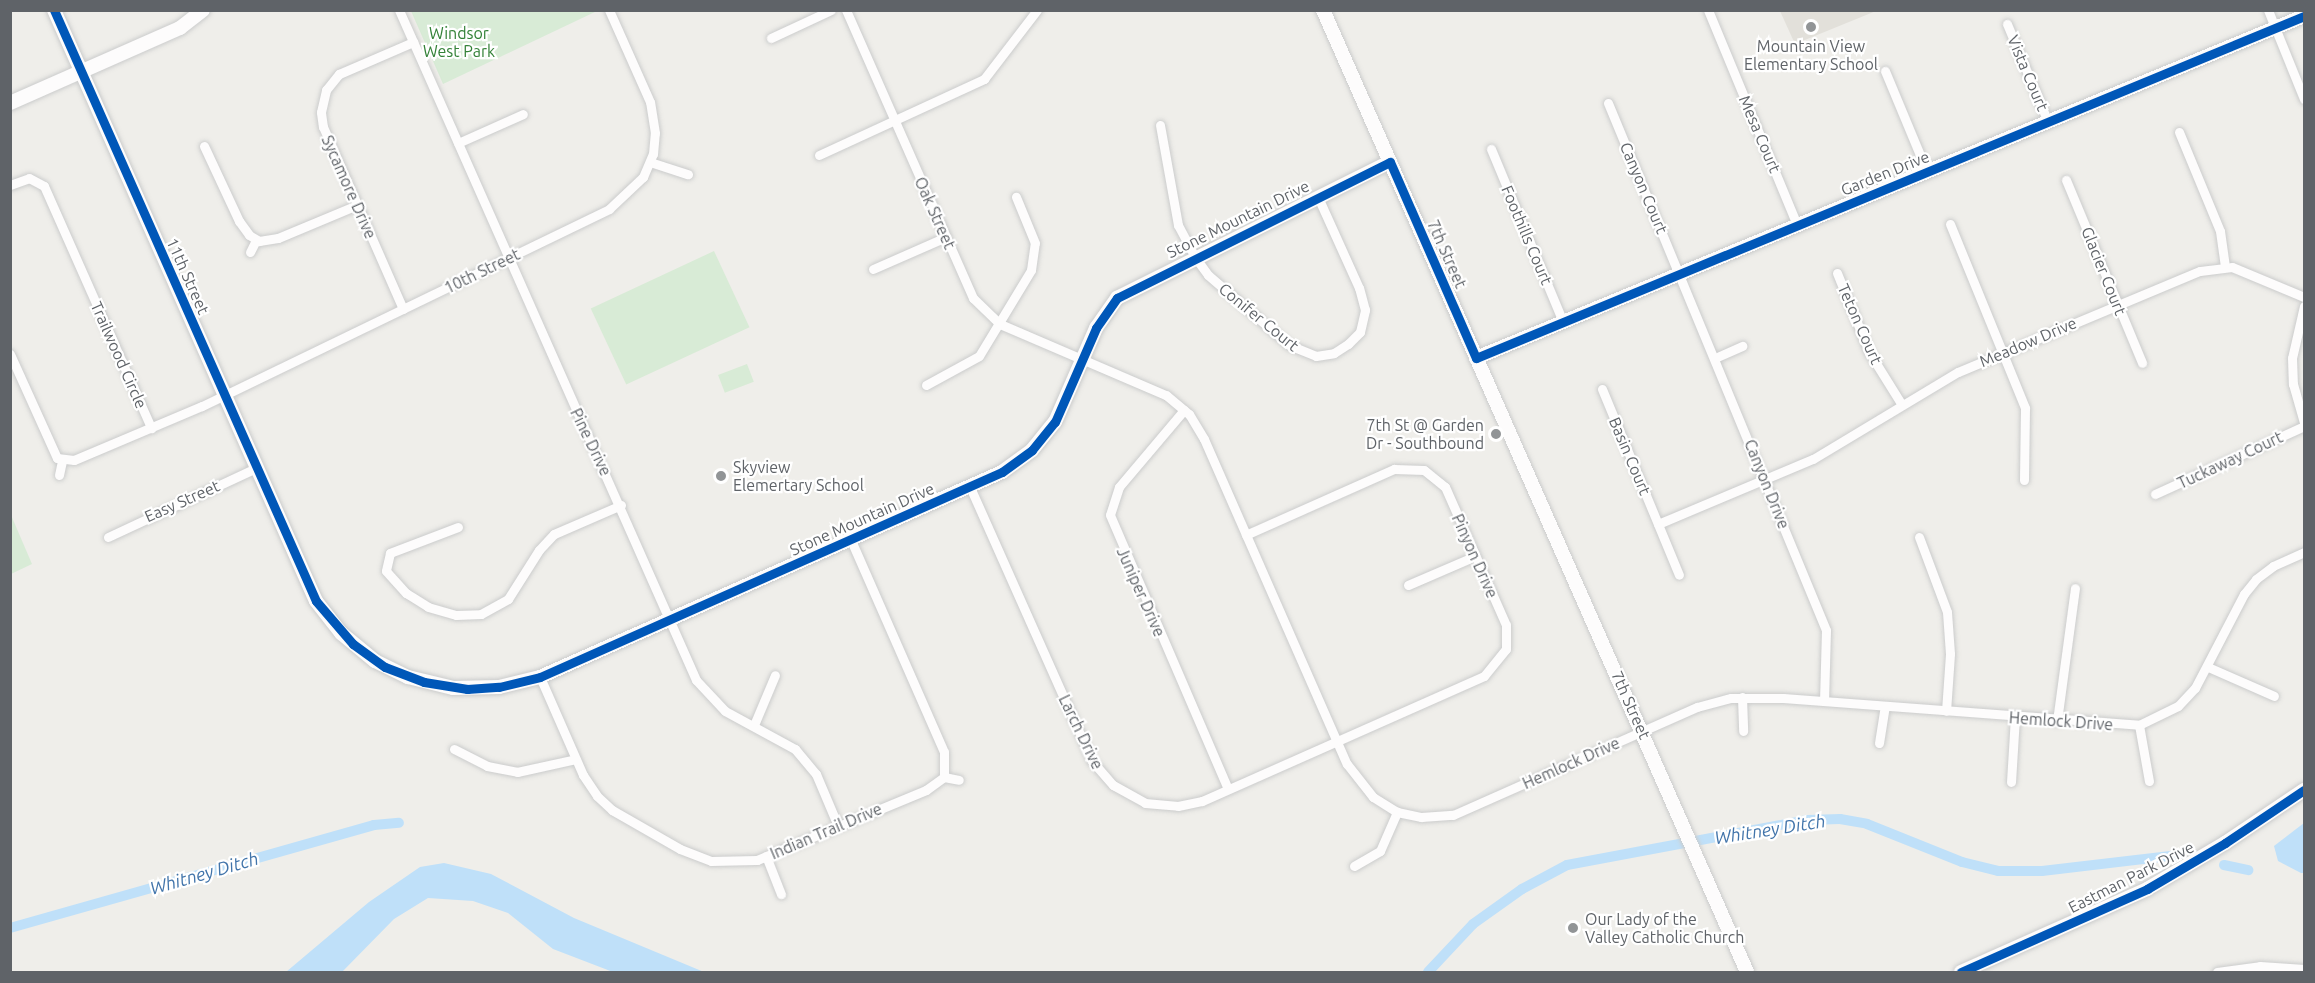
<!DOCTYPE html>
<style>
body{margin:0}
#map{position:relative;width:2315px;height:983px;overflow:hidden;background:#efeeea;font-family:Ubuntu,sans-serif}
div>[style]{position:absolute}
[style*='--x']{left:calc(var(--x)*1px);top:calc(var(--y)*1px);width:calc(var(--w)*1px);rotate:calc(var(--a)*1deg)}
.education>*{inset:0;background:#e2e0da}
.green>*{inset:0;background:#d8ebd6;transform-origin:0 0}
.water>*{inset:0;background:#bfe0f9}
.canal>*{height:10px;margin:-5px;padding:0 5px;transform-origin:5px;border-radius:5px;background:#bfe0f9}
.roads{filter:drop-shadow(0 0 2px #cbcccc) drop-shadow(0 0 2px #cbcccc)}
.street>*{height:9px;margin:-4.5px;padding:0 4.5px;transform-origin:4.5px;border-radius:4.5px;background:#fdfcfc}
.secondary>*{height:14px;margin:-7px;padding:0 7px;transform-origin:7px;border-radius:7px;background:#fdfcfc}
.cycleway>*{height:9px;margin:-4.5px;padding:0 4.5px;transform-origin:4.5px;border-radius:4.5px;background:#0057b8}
.dots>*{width:16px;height:16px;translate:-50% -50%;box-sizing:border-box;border:3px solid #fff;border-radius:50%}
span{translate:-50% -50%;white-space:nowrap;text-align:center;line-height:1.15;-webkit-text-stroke:4.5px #fff;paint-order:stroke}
.park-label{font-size:16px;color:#348238}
.poi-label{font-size:16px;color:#5f6368}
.right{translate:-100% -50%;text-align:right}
.left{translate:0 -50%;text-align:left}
.street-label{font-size:16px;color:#5f6368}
.water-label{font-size:18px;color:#4174aa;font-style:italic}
.frame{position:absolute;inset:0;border:12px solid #5f6368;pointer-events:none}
</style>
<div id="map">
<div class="education">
<i style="clip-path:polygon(1780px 11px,1876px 11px,1795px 44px)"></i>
</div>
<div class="green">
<i style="clip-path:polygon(597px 11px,443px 84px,411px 11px,411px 10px)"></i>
<i style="left:714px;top:251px;width:84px;height:136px;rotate:65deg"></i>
<i style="left:747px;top:364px;width:19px;height:31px;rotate:69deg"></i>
<i style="clip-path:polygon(11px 515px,32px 564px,11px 574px,10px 574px)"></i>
</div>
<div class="water">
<i style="clip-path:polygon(2304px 823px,2304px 873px,2301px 873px,2278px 861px,2274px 846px)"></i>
<i style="clip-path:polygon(444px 863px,491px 874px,574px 918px,704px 972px,613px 972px,553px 949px,508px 913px,473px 901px,428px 898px,394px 919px,342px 972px,286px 972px,369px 902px,420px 867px)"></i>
</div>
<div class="canal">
<i style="--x:2224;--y:865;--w:25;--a:12"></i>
<i style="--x:10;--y:928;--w:378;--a:-15.8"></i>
<i style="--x:374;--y:825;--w:25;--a:-5"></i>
<i style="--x:1428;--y:972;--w:66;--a:-46.8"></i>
<i style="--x:1473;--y:924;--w:60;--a:-35.5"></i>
<i style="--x:1522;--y:889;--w:51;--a:-28.1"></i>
<i style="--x:1567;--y:865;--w:245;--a:-10.6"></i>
<i style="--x:1808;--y:820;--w:32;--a:-2"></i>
<i style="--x:1840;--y:819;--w:27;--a:10"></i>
<i style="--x:1867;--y:824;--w:102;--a:21.8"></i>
<i style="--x:1962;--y:862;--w:37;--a:14"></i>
<i style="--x:1998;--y:871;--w:44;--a:0"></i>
<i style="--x:2042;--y:871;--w:138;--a:-6.7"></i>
</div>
<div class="roads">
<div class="street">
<i style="--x:399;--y:10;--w:733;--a:66.09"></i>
<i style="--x:696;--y:680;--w:42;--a:46.9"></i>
<i style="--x:725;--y:711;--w:80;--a:28.5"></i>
<i style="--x:795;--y:749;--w:33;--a:50"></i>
<i style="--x:816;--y:774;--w:56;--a:67.1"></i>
<i style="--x:846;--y:10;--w:315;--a:66.2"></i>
<i style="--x:973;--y:298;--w:37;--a:44"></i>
<i style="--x:1000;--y:324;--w:181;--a:23.2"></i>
<i style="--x:1166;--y:395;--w:30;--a:40"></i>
<i style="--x:1189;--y:414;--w:29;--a:59"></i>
<i style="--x:1204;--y:439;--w:355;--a:66.3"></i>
<i style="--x:1347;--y:764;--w:42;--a:51.8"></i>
<i style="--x:1373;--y:797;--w:28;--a:32"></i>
<i style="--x:1397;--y:812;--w:25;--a:12"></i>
<i style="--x:1421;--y:817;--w:32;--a:-4"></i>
<i style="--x:1453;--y:815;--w:267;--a:-23.9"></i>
<i style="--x:1697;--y:707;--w:35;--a:-15"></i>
<i style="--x:1731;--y:698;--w:52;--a:0"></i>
<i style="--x:1783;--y:698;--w:357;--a:4.3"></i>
<i style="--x:2139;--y:725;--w:43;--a:-26"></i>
<i style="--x:2178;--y:706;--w:25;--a:-47"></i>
<i style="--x:2195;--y:688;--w:106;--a:-62.5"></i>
<i style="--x:2244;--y:594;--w:19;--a:-51"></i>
<i style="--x:2256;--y:579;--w:21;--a:-37"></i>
<i style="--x:2273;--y:566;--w:34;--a:-24"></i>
<i style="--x:1708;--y:10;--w:233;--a:67.5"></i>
<i style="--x:2268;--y:10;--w:96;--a:68"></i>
<i style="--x:2007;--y:24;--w:106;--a:67.3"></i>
<i style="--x:771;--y:38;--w:66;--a:-25"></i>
<i style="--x:1885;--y:71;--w:109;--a:67.4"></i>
<i style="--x:1608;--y:103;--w:570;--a:67.53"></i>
<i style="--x:1826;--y:630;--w:71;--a:91.6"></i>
<i style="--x:1160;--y:125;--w:102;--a:79.8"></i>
<i style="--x:1178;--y:225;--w:36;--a:62"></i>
<i style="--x:1195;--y:257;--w:22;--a:54"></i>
<i style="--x:1208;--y:275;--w:107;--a:40.8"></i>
<i style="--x:1289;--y:345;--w:29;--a:22"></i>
<i style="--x:1316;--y:356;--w:18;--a:-9"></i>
<i style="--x:1334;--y:353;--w:17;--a:-33"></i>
<i style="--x:1348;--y:344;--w:17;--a:-45"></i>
<i style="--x:1360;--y:332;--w:23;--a:-77"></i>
<i style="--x:1365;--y:310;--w:23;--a:-105"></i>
<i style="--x:1359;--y:288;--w:100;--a:-114.3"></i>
<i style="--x:2179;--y:132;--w:107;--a:67.5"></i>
<i style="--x:2220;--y:231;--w:35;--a:82"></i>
<i style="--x:458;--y:143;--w:71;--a:-24"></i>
<i style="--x:204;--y:146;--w:83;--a:65"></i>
<i style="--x:239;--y:221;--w:17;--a:54"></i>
<i style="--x:249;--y:235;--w:12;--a:31"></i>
<i style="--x:259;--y:241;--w:19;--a:-9"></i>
<i style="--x:278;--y:238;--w:86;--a:-22.7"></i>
<i style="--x:1491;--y:149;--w:187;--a:67.4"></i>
<i style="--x:819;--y:155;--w:182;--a:-24.7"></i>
<i style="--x:984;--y:79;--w:87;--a:-52.5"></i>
<i style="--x:650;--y:162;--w:40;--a:18"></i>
<i style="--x:2066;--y:180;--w:198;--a:67.4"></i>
<i style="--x:10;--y:185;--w:20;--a:-20"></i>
<i style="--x:29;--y:178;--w:17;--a:28"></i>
<i style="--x:44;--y:186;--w:265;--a:66.1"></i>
<i style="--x:1950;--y:224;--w:199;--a:67.8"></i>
<i style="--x:2025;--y:408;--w:72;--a:90.8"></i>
<i style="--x:250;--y:252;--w:13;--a:-63"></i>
<i style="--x:873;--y:269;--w:80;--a:-23.7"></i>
<i style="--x:1837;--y:273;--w:85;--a:67.9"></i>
<i style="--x:1869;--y:352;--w:62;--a:58.1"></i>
<i style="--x:2304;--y:306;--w:53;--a:103"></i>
<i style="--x:2292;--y:358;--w:26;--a:88"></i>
<i style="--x:2293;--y:384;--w:40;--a:74"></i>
<i style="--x:403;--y:309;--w:199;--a:-113.7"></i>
<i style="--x:323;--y:127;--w:15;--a:-98"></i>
<i style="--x:321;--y:112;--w:23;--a:-77"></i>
<i style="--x:326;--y:90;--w:21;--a:-51"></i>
<i style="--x:339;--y:74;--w:81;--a:-23.4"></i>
<i style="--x:10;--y:354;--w:114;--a:65.7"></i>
<i style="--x:57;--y:458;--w:17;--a:7"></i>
<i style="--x:74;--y:460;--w:139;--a:-22.9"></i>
<i style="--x:202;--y:406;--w:452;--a:-25.8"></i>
<i style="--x:609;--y:209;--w:47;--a:-43.3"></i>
<i style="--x:643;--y:177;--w:25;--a:-67"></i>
<i style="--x:653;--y:154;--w:21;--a:-85"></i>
<i style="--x:655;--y:133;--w:31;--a:-99"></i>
<i style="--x:650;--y:102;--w:101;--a:-114"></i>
<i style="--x:1715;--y:358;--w:30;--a:-24"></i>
<i style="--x:926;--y:385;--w:60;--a:-28.7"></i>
<i style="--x:979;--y:356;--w:100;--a:-58.8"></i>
<i style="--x:1031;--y:270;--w:27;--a:-82"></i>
<i style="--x:1035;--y:243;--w:50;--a:-112.4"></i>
<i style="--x:1602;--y:389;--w:201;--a:67.5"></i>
<i style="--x:1184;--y:410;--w:101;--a:130.2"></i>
<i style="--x:1119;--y:487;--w:29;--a:108"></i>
<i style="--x:1110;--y:515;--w:298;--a:66.7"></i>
<i style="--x:59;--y:475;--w:14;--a:-78"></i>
<i style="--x:970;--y:487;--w:300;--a:66"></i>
<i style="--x:1092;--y:761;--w:32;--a:49"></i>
<i style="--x:1113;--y:785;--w:37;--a:29"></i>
<i style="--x:1145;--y:803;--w:33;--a:5"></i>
<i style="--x:1178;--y:806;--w:25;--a:-12"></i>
<i style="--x:1202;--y:801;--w:308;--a:-23.9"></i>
<i style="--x:1484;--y:676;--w:35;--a:-51"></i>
<i style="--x:1506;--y:649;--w:24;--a:-90"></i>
<i style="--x:1506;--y:625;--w:151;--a:-113.8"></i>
<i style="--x:1445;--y:487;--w:27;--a:-141"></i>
<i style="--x:1424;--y:470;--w:30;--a:-178"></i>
<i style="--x:1394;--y:469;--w:162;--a:156"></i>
<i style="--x:2155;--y:494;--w:164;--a:-24.5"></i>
<i style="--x:1658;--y:524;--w:168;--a:-22.8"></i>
<i style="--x:1813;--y:459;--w:169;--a:-31"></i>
<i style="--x:1958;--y:372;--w:262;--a:-22.7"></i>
<i style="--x:2200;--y:271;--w:32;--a:-7"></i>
<i style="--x:2232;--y:267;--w:78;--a:22.6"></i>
<i style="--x:458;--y:527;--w:73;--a:159.1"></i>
<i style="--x:390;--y:553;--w:18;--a:103"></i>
<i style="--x:386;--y:571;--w:30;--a:48"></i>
<i style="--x:406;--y:593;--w:26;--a:32"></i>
<i style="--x:428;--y:607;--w:29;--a:16"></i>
<i style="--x:456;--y:615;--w:25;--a:-2"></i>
<i style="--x:481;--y:614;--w:31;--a:-29"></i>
<i style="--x:508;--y:599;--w:58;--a:-57.7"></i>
<i style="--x:539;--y:550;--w:22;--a:-47"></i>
<i style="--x:554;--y:534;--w:73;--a:-23.4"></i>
<i style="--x:108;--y:537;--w:163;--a:-25"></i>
<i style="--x:1919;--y:537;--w:80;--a:69.5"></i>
<i style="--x:1947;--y:612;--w:42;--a:85.9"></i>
<i style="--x:1950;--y:654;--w:57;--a:94"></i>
<i style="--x:1408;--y:585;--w:73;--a:-23.4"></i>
<i style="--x:2208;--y:667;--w:72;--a:23.7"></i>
<i style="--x:540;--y:677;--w:107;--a:66.3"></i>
<i style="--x:583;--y:775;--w:25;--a:56"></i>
<i style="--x:597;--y:796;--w:21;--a:43"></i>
<i style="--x:612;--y:810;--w:78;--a:29.8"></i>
<i style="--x:680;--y:849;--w:33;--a:21"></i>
<i style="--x:711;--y:861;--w:46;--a:-1.2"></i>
<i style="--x:757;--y:860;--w:183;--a:-22.5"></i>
<i style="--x:926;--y:790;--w:22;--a:-36"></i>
<i style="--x:944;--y:777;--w:25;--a:-90"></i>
<i style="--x:944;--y:752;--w:232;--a:-113.7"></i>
<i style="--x:1742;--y:697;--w:34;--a:88"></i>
<i style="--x:2057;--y:721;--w:134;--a:-82.3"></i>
<i style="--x:754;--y:725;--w:54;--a:-67.2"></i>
<i style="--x:2139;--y:725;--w:57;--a:79.9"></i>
<i style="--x:1879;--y:743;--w:37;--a:-81"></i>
<i style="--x:454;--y:749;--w:37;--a:27"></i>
<i style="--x:487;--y:766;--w:31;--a:11"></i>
<i style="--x:517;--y:772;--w:60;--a:-12.4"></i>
<i style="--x:944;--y:777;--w:15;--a:11"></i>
<i style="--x:2011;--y:782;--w:65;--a:-86.5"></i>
<i style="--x:766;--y:856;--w:41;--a:68.5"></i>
<i style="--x:1354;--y:866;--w:30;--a:-30"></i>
<i style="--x:1380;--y:851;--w:43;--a:-66.4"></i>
<i style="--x:2217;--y:972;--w:43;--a:-7.9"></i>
<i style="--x:2260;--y:966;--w:44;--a:3.9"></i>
</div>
<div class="secondary">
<i style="--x:54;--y:10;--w:646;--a:66.09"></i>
<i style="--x:316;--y:601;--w:41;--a:52"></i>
<i style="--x:341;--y:633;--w:44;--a:39.5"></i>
<i style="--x:375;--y:661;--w:37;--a:26"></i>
<i style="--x:408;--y:677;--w:46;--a:13.7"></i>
<i style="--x:453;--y:688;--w:46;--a:-1.2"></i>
<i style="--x:499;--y:687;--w:42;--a:-13.7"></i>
<i style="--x:540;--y:677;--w:505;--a:-23.93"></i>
<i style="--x:1002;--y:472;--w:37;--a:-36"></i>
<i style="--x:1032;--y:450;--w:36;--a:-51"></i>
<i style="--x:1055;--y:422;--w:103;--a:-66.4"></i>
<i style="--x:1096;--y:328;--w:37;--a:-55"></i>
<i style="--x:1117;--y:298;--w:305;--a:-26.5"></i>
<i style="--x:1323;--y:10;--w:1051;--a:66.21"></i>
<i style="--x:10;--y:103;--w:186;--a:-23.8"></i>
<i style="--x:180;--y:28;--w:29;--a:-38"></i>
<i style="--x:1476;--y:358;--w:896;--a:-22.44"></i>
<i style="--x:1961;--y:972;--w:204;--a:-24"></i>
<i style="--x:2147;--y:889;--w:91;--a:-30.5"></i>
<i style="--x:2225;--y:843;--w:95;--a:-33.9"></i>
</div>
</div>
<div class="cycleway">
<i style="--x:54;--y:10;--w:646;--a:66.09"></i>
<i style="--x:316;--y:601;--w:57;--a:49.3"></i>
<i style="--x:353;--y:644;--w:39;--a:36"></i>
<i style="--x:385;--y:667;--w:42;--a:21"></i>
<i style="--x:424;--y:682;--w:44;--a:9.2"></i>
<i style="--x:467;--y:689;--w:32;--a:-4"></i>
<i style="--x:499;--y:687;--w:42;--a:-13.7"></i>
<i style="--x:540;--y:677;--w:505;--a:-23.93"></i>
<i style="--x:1002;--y:472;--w:37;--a:-36"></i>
<i style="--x:1032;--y:450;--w:36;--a:-51"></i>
<i style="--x:1055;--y:422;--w:103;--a:-66.4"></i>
<i style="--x:1096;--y:328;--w:37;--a:-55"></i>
<i style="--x:1117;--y:298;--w:305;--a:-26.5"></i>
<i style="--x:1390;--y:162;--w:214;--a:66.3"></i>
<i style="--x:1476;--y:358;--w:896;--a:-22.44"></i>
<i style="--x:1961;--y:972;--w:204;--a:-24"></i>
<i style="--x:2147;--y:889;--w:91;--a:-30.5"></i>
<i style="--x:2225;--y:843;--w:95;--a:-33.9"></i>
</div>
<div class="dots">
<i style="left:1811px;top:27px;background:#919496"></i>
<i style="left:1496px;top:434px;background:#919496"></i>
<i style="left:721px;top:476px;background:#919496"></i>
<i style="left:1573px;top:928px;background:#919496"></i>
</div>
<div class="park-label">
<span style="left:459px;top:42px">Windsor<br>West Park</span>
</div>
<div class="poi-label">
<span style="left:1811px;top:55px">Mountain View<br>Elementary School</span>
<span class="right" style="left:1484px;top:434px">7th St @ Garden<br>Dr - Southbound</span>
<span class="left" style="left:733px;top:476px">Skyview<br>Elemertary School</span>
<span class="left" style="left:1585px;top:928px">Our Lady of the<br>Valley Catholic Church</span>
</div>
<div class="street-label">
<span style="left:2028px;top:73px;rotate:67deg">Vista Court</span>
<span style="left:1760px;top:134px;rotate:67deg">Mesa Court</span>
<span style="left:1885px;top:173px;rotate:-22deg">Garden Drive</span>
<span style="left:349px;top:187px;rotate:66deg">Sycamore Drive</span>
<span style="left:1644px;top:188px;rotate:67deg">Canyon Court</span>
<span style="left:935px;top:213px;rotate:66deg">Oak Street</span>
<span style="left:1238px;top:219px;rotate:-26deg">Stone Mountain Drive</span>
<span style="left:1527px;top:235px;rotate:67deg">Foothills Court</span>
<span style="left:1447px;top:254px;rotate:66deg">7th Street</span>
<span style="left:482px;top:271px;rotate:-26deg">10th Street</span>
<span style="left:2104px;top:271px;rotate:68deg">Glacier Court</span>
<span style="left:188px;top:276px;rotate:66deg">11th Street</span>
<span style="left:1259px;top:317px;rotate:39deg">Conifer Court</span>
<span style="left:1860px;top:324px;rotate:66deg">Teton Court</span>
<span style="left:2028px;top:342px;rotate:-23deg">Meadow Drive</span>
<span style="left:119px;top:355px;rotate:66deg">Trailwood Circle</span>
<span style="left:591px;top:442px;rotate:64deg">Pine Drive</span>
<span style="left:1630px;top:456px;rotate:67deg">Basin Court</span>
<span style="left:2230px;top:460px;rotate:-25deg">Tuckaway Court</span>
<span style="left:1767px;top:484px;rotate:68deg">Canyon Drive</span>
<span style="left:182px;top:501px;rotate:-24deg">Easy Street</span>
<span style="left:862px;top:519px;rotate:-24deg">Stone Mountain Drive</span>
<span style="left:1475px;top:556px;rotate:66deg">Pinyon Drive</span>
<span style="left:1141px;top:592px;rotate:66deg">Juniper Drive</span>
<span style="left:1631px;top:705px;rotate:66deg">7th Street</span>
<span style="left:2061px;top:721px;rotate:4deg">Hemlock Drive</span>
<span style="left:1081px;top:732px;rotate:64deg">Larch Drive</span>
<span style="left:1571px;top:763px;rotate:-24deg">Hemlock Drive</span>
<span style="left:826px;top:831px;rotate:-23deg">Indian Trail Drive</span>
<span style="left:2131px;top:877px;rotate:-27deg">Eastman Park Drive</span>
</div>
<div class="water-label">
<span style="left:1770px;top:829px;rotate:-9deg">Whitney Ditch</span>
<span style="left:204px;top:873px;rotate:-16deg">Whitney Ditch</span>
</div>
<div class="frame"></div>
</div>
